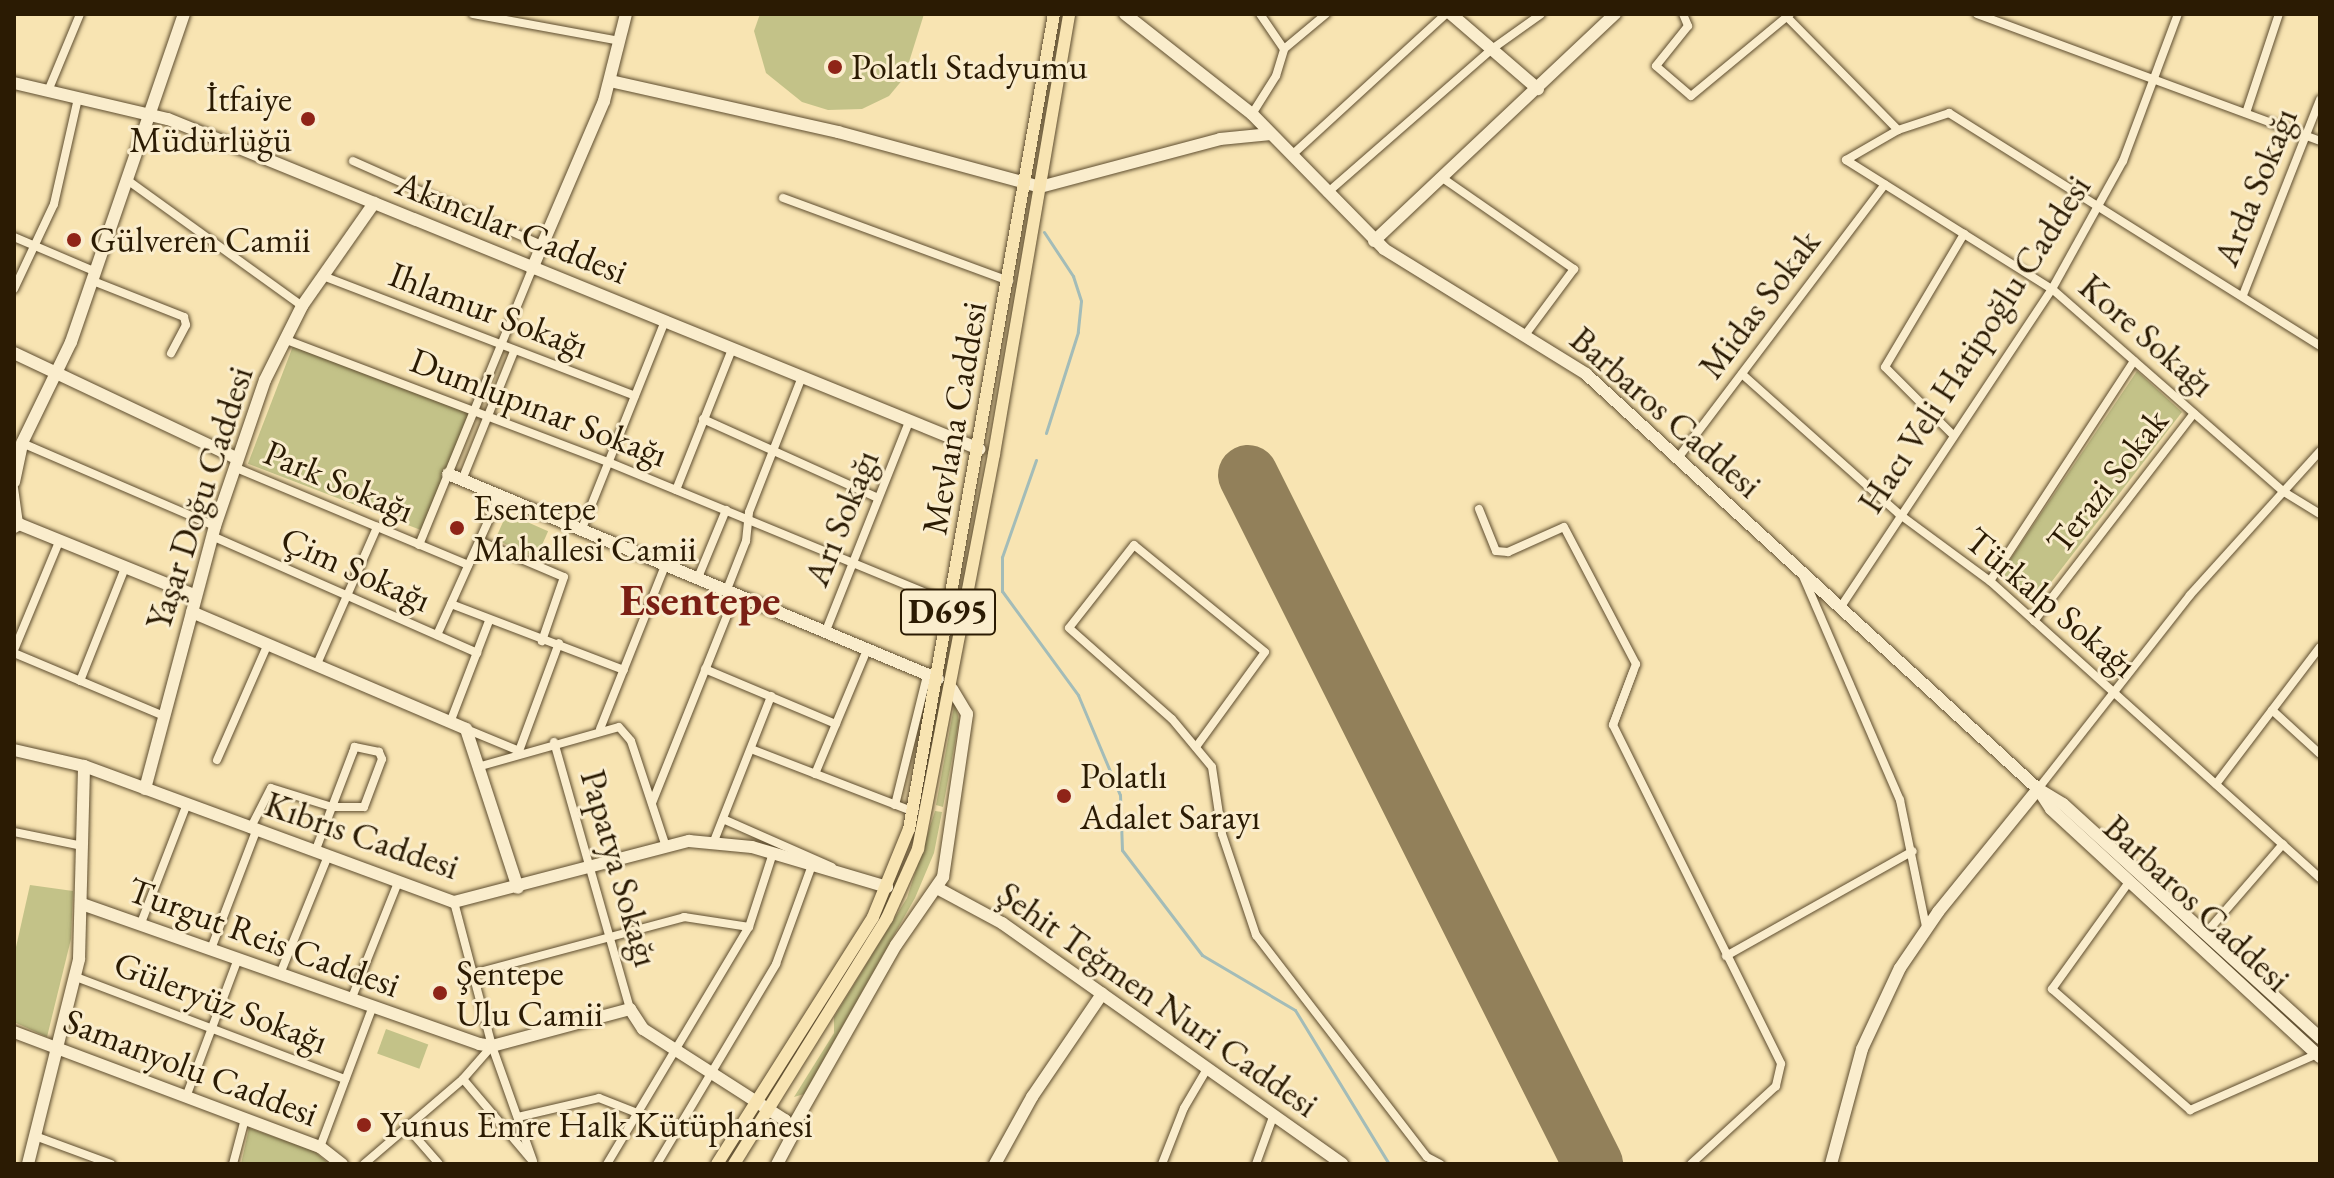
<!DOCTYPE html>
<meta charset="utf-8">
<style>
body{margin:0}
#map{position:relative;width:2334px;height:1178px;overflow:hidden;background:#f8e4b2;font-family:"EB Garamond",serif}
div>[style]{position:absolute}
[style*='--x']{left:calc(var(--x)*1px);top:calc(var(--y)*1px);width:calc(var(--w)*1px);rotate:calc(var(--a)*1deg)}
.green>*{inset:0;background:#c3c288;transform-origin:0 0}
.stream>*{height:3px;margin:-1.5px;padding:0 1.5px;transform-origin:1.5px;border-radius:1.5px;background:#a3bcb8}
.runway>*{height:60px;margin:-30px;padding:0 30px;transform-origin:30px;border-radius:30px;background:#92805a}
.roads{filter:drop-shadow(0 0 2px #5e4d2f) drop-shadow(0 0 2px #5e4d2f)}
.street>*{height:8px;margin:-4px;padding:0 4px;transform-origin:4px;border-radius:4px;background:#faedcd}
.secondary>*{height:12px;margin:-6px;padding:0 6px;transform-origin:6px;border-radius:6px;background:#faedcd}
.primary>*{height:12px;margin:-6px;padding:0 6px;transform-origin:6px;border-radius:6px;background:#f8e4b2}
.dots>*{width:22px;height:22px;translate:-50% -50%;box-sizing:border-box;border:4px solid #faedcd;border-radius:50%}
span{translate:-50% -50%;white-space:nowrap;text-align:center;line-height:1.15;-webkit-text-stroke:6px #faedcd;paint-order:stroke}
.shield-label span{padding:2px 6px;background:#faedcd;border:2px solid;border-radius:6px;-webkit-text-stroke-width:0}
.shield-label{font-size:34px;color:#2b1b03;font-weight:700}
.poi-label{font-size:36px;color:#2b1b03}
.left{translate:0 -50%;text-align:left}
.right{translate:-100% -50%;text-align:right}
.street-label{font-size:36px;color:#2b1b03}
.district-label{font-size:44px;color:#7a1f14;font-weight:700}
.frame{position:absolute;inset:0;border:16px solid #2b1b03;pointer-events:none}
</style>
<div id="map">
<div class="green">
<i style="clip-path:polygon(760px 14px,924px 14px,904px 78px,889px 96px,862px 109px,828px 110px,802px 102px,766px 73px,754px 31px)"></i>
<i style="left:293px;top:346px;width:188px;height:126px;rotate:21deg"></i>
<i style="clip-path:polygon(2137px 371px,2182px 412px,2036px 602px,2001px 573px)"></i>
<i style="left:507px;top:513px;width:45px;height:29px;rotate:24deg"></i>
<i style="clip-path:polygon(955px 701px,959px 721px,943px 807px,936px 805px)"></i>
<i style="clip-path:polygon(935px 811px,942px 812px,934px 853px,915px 898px,804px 1094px,794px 1097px,834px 1033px,834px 1017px,907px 898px)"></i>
<i style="clip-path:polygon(30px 885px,73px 891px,71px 939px,47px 1037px,14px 1022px,14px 956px)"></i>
<i style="left:386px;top:1029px;width:45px;height:26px;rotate:20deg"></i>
<i style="clip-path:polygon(249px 1128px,314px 1151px,329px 1164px,241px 1164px)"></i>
</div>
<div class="stream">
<i style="--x:1044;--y:232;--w:53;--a:56.6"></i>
<i style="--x:1073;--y:276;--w:26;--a:72"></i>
<i style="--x:1081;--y:301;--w:31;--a:96"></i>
<i style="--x:1078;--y:332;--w:106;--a:107.6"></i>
<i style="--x:1036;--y:460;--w:103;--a:109.3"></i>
<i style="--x:1002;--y:557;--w:34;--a:90"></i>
<i style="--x:1002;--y:591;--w:129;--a:53.8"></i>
<i style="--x:1078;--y:695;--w:108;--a:67.2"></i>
<i style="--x:1120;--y:795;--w:55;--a:87.9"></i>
<i style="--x:1122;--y:850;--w:132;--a:52.7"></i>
<i style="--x:1202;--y:955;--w:108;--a:30.6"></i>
<i style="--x:1295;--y:1010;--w:180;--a:58.6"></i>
</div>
<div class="runway">
<i style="--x:1248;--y:475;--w:771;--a:63.4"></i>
</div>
<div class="roads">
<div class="street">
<i style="--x:473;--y:14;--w:149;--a:10.4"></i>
<i style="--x:1260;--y:14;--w:42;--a:55.6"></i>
<i style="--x:1683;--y:14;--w:13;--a:67"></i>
<i style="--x:1688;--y:26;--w:51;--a:128.7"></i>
<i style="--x:1656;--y:66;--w:46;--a:40.6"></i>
<i style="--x:1691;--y:96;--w:129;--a:-39.6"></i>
<i style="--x:1977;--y:14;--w:366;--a:20.3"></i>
<i style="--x:1786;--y:16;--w:160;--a:45.5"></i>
<i style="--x:1898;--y:130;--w:54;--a:-18.4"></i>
<i style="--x:1949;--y:113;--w:438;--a:32.1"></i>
<i style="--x:48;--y:91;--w:83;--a:-67.4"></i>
<i style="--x:2246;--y:113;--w:104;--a:-71.6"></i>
<i style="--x:1252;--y:114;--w:45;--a:-57.7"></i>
<i style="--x:1276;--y:76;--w:28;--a:-73"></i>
<i style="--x:1284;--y:49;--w:55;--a:-39.8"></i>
<i style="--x:1898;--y:130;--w:60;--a:150"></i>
<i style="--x:1846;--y:160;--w:243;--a:32.1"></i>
<i style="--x:2052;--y:289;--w:308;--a:41.2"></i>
<i style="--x:2284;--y:492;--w:42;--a:31.4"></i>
<i style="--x:1292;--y:155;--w:209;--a:-42.5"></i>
<i style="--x:353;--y:161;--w:207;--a:24"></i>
<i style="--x:1441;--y:177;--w:162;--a:34.7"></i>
<i style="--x:1574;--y:269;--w:82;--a:126.6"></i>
<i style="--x:126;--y:179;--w:217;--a:35.8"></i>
<i style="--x:1327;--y:193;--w:219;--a:-41.1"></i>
<i style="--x:1492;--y:49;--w:60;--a:-35.5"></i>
<i style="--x:783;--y:198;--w:241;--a:20.2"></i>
<i style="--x:14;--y:237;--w:89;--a:23.1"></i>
<i style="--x:323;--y:276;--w:334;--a:21"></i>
<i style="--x:93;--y:281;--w:98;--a:21.6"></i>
<i style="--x:184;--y:317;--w:8;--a:76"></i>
<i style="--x:186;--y:325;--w:32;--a:118"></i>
<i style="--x:14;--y:289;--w:94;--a:-64.8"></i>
<i style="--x:54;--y:204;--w:109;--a:-77.2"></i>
<i style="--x:2243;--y:295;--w:210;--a:-68.5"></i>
<i style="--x:284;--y:339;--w:347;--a:20.8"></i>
<i style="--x:608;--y:462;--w:370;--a:22.4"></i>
<i style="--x:1742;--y:374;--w:210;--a:41.7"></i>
<i style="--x:1899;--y:514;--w:113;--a:36.4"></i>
<i style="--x:1990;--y:581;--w:444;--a:42"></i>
<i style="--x:703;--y:419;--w:192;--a:24.3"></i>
<i style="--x:1953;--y:435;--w:96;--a:-135"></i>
<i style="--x:1885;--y:367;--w:155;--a:-59.3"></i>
<i style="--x:22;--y:443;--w:210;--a:23.3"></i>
<i style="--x:1678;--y:458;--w:343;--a:-52.9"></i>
<i style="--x:234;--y:467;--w:254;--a:22.7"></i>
<i style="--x:462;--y:480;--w:139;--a:-68"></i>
<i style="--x:14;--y:488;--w:36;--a:82"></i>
<i style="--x:676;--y:490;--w:152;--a:-68.3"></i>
<i style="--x:1479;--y:509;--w:45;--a:68"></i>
<i style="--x:1496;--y:551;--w:12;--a:5"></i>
<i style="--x:1508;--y:552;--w:61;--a:-24.1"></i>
<i style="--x:1564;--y:527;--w:155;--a:62.3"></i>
<i style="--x:1636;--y:664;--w:65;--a:110.7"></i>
<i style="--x:1613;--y:725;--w:57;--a:-69.3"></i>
<i style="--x:581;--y:531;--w:224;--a:-68.2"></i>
<i style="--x:212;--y:536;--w:290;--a:23.8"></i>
<i style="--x:479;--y:541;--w:92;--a:23"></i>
<i style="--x:564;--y:577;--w:68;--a:109"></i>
<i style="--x:419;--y:545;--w:298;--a:-67.7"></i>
<i style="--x:1803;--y:576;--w:244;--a:66.6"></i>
<i style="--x:1900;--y:800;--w:130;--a:78.4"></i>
<i style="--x:697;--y:580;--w:76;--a:-67.5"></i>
<i style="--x:1990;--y:581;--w:263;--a:-56.8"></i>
<i style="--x:726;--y:592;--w:55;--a:-68.6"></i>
<i style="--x:746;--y:541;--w:29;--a:-84"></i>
<i style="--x:749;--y:512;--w:143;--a:-68.6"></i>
<i style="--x:451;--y:604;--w:185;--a:20.9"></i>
<i style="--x:1840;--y:608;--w:383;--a:-56.4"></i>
<i style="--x:2052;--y:289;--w:146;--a:-61"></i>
<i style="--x:2123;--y:161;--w:157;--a:-69.5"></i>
<i style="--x:2034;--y:621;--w:262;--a:-52.4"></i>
<i style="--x:825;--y:633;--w:227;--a:-68.3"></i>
<i style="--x:437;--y:635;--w:151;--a:-65.8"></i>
<i style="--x:14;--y:650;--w:117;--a:-67.4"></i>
<i style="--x:14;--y:653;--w:163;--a:22.8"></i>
<i style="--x:317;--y:664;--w:150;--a:-66.3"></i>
<i style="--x:705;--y:669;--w:142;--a:22.8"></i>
<i style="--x:80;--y:681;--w:122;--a:-68.3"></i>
<i style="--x:2272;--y:710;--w:65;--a:42.5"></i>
<i style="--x:451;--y:720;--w:106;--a:-69"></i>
<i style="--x:1613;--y:725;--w:378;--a:63.6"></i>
<i style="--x:1781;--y:1064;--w:23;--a:103"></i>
<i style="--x:1776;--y:1086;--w:115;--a:137.5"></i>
<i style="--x:466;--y:729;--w:57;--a:22.5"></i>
<i style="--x:519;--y:751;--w:115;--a:-69.7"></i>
<i style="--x:600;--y:729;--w:175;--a:-68.3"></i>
<i style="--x:554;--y:742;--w:278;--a:74.1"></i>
<i style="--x:1196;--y:747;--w:117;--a:-54"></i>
<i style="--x:1265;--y:652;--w:169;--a:-140.8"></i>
<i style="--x:1134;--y:545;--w:105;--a:128.1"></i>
<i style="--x:1069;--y:628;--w:137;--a:41.5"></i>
<i style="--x:1172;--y:719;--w:62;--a:50.2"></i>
<i style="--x:1212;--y:767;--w:68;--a:81.5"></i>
<i style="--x:1222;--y:834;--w:107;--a:71.4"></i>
<i style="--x:1256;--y:935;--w:280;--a:52.4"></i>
<i style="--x:1427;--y:1157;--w:15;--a:28"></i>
<i style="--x:751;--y:749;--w:175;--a:21.1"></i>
<i style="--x:217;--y:760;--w:127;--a:-66.3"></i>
<i style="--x:481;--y:766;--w:143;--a:-15.8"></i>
<i style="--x:619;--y:727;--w:18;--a:49"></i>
<i style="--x:631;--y:741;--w:108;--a:71.7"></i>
<i style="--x:815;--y:774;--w:132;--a:-67.3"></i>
<i style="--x:2216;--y:784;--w:172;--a:-52.8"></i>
<i style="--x:2038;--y:789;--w:246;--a:-51.9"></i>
<i style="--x:2190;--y:595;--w:194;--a:-47.9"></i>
<i style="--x:652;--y:803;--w:223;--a:-68.2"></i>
<i style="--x:895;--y:805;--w:133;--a:-76.1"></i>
<i style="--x:723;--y:819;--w:119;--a:23.8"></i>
<i style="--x:250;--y:829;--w:46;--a:-62.9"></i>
<i style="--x:271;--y:788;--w:64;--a:17.3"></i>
<i style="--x:332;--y:807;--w:32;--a:0"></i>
<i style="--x:364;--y:807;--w:51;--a:-69.4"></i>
<i style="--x:382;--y:759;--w:8;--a:-113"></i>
<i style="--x:379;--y:752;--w:25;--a:-168"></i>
<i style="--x:355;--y:747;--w:5;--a:112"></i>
<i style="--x:353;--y:752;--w:59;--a:110.9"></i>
<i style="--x:332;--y:807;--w:48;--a:110.7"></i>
<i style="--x:14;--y:832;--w:70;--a:11.5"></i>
<i style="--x:714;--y:841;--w:156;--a:-68.5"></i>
<i style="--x:2129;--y:882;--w:132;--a:125.7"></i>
<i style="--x:2052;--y:989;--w:184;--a:41.2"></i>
<i style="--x:2190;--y:1110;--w:139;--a:-23.8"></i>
<i style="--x:454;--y:902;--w:149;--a:75.2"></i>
<i style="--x:492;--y:1046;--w:122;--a:70.4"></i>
<i style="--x:141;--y:923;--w:128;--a:-68.9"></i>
<i style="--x:2205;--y:934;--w:119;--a:-49.1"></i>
<i style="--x:211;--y:949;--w:126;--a:-69.1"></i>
<i style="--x:1726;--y:956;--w:214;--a:-29.3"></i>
<i style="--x:280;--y:974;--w:125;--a:-67.9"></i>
<i style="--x:472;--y:974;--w:220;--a:-15"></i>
<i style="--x:684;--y:917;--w:66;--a:8.7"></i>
<i style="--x:76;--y:977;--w:288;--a:20.8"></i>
<i style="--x:351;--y:1000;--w:124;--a:-68.2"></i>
<i style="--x:463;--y:1079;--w:104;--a:49.7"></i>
<i style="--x:186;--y:1097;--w:147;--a:-69.4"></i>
<i style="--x:518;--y:1117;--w:83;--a:-13.2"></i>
<i style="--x:599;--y:1098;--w:41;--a:21.5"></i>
<i style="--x:406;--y:1126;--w:50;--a:49"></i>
<i style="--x:35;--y:1136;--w:81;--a:20.2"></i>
<i style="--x:320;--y:1147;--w:147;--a:-69.4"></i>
<i style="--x:233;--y:1164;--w:47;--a:-75.1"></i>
<i style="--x:364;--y:1164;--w:130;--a:-40.6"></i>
<i style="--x:463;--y:1079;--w:44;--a:-48.7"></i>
<i style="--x:607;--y:1164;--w:276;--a:-59.1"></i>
<i style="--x:749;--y:927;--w:78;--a:-72"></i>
<i style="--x:657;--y:1164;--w:233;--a:-59.2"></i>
<i style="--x:776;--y:964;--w:105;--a:-70"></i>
<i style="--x:1162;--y:1164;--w:60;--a:-68.6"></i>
<i style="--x:1184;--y:1108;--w:45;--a:-59.5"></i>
<i style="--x:1256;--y:1164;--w:50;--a:-70.1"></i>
</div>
<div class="secondary">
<i style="--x:1125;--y:14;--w:162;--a:38.2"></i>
<i style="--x:1252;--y:114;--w:189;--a:45.6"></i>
<i style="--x:1384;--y:249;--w:238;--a:31.7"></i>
<i style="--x:1586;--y:374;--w:614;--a:42.56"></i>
<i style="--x:2038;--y:789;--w:29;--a:31"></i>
<i style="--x:2063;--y:804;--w:348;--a:42.3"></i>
<i style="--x:1451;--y:14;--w:115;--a:40.8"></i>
<i style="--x:610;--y:81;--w:234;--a:12.6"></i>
<i style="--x:838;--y:132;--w:209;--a:15.2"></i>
<i style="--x:1040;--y:187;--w:186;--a:-14.9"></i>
<i style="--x:1220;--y:139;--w:51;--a:-5.6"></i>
<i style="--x:14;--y:83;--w:158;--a:13.2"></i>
<i style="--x:168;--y:119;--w:876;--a:22.14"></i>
<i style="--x:1374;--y:241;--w:331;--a:-43.3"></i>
<i style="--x:532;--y:269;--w:183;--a:-66.8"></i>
<i style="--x:604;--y:101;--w:90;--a:-75.8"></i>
<i style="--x:14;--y:353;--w:246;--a:25.3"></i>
<i style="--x:448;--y:474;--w:531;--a:22.7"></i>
<i style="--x:14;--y:482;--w:40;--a:-78"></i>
<i style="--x:22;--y:443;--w:112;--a:-64.1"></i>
<i style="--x:71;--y:342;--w:347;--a:-71"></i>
<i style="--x:14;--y:527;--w:6;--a:-31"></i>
<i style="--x:19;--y:524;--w:191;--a:22.1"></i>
<i style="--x:192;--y:612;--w:298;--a:23.1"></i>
<i style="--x:466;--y:729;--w:167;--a:71.9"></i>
<i style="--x:14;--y:750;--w:72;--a:12.9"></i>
<i style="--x:84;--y:766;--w:394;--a:20.2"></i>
<i style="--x:454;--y:902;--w:243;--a:-14.6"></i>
<i style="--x:689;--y:841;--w:63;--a:5.4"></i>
<i style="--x:752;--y:847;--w:141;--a:16.5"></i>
<i style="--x:145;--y:789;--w:272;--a:-75.1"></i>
<i style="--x:215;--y:526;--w:154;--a:-71.1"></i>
<i style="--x:265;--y:380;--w:83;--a:-63.4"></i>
<i style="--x:302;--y:306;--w:126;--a:-55"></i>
<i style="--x:2040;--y:792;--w:20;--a:57"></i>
<i style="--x:2051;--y:809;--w:366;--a:42.7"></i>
<i style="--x:937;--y:888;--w:74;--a:28.3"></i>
<i style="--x:1002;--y:923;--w:417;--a:35.3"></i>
<i style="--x:82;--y:904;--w:421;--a:19.4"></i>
<i style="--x:479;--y:1044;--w:13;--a:9"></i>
<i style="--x:492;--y:1046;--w:143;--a:-15"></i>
<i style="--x:630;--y:1009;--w:24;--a:57"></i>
<i style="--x:643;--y:1029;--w:169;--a:32.7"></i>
<i style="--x:785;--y:1120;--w:19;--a:72"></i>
<i style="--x:791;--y:1138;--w:30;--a:118"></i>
<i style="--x:14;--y:1032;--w:327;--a:20.6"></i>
<i style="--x:320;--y:1147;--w:28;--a:38"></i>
<i style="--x:792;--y:1128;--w:210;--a:-60.4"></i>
<i style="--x:896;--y:945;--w:83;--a:-55.3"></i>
<i style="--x:943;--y:877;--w:165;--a:-81.6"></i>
<i style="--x:967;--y:714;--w:29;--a:-121"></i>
<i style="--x:28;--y:1164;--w:211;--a:-76"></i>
<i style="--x:79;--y:959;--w:193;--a:-88.5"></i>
<i style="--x:995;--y:1164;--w:77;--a:-61.1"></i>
<i style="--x:1032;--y:1097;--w:125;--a:-55.8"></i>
<i style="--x:1831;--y:1164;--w:119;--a:-74.9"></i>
<i style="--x:1862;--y:1049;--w:89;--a:-64.9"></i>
<i style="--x:1900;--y:968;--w:68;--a:-55.8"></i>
<i style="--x:1938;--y:912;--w:159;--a:-50.9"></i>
</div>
<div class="primary">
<i style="--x:717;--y:1164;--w:292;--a:-57.7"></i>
<i style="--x:873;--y:917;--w:95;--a:-67.8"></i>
<i style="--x:909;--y:829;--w:828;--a:-79.91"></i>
<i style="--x:734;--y:1164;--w:290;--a:-58.1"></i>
<i style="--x:887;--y:918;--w:76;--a:-65.8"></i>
<i style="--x:918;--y:849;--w:402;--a:-79.1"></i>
<i style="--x:994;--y:454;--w:446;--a:-80.3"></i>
</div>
</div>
<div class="dots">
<i style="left:835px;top:67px;background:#8f2418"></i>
<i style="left:308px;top:119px;background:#8f2418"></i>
<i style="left:74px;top:240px;background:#8f2418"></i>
<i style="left:457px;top:528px;background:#8f2418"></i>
<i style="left:1064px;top:796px;background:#8f2418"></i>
<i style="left:440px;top:993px;background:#8f2418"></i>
<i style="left:364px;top:1125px;background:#8f2418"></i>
</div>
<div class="shield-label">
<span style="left:948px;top:612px">D695</span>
</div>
<div class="poi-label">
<span class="left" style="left:851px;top:67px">Polatlı Stadyumu</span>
<span class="right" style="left:292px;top:119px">İtfaiye<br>Müdürlüğü</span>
<span class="left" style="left:90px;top:240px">Gülveren Camii</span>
<span class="left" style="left:473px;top:528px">Esentepe<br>Mahallesi Camii</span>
<span class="left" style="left:1080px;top:796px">Polatlı<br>Adalet Sarayı</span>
<span class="left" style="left:456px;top:993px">Şentepe<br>Ulu Camii</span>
<span class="left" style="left:380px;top:1125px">Yunus Emre Halk Kütüphanesi</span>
</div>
<div class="street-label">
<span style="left:2255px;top:187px;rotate:-68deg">Arda Sokağı</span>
<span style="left:512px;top:227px;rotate:22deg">Akıncılar Caddesi</span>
<span style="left:1759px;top:304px;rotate:-53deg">Midas Sokak</span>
<span style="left:489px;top:310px;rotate:21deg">Ihlamur Sokağı</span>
<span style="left:2147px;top:335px;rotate:41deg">Kore Sokağı</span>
<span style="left:1974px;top:344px;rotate:-57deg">Hacı Veli Hatipoğlu Caddesi</span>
<span style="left:539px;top:407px;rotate:21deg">Dumlupınar Sokağı</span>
<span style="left:1666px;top:412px;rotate:41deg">Barbaros Caddesi</span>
<span style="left:954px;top:418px;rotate:-80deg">Mevlana Caddesi</span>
<span style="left:339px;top:481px;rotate:23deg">Park Sokağı</span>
<span style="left:2107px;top:481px;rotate:-52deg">Terazi Sokak</span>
<span style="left:199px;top:498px;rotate:-72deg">Yaşar Doğu Caddesi</span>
<span style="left:841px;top:518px;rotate:-68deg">Arı Sokağı</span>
<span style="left:356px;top:569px;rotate:24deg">Çim Sokağı</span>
<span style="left:2051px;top:602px;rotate:40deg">Türkalp Sokağı</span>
<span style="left:362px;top:835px;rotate:19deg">Kıbrıs Caddesi</span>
<span style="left:620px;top:868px;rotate:74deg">Papatya Sokağı</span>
<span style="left:2197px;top:903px;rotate:43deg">Barbaros Caddesi</span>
<span style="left:264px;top:937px;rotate:20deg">Turgut Reis Caddesi</span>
<span style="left:1158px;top:999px;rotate:35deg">Şehit Teğmen Nuri Caddesi</span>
<span style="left:221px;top:1002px;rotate:21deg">Güleryüz Sokağı</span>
<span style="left:191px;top:1067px;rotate:21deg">Samanyolu Caddesi</span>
</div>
<div class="district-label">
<span style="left:700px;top:600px">Esentepe</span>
</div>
<div class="frame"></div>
</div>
